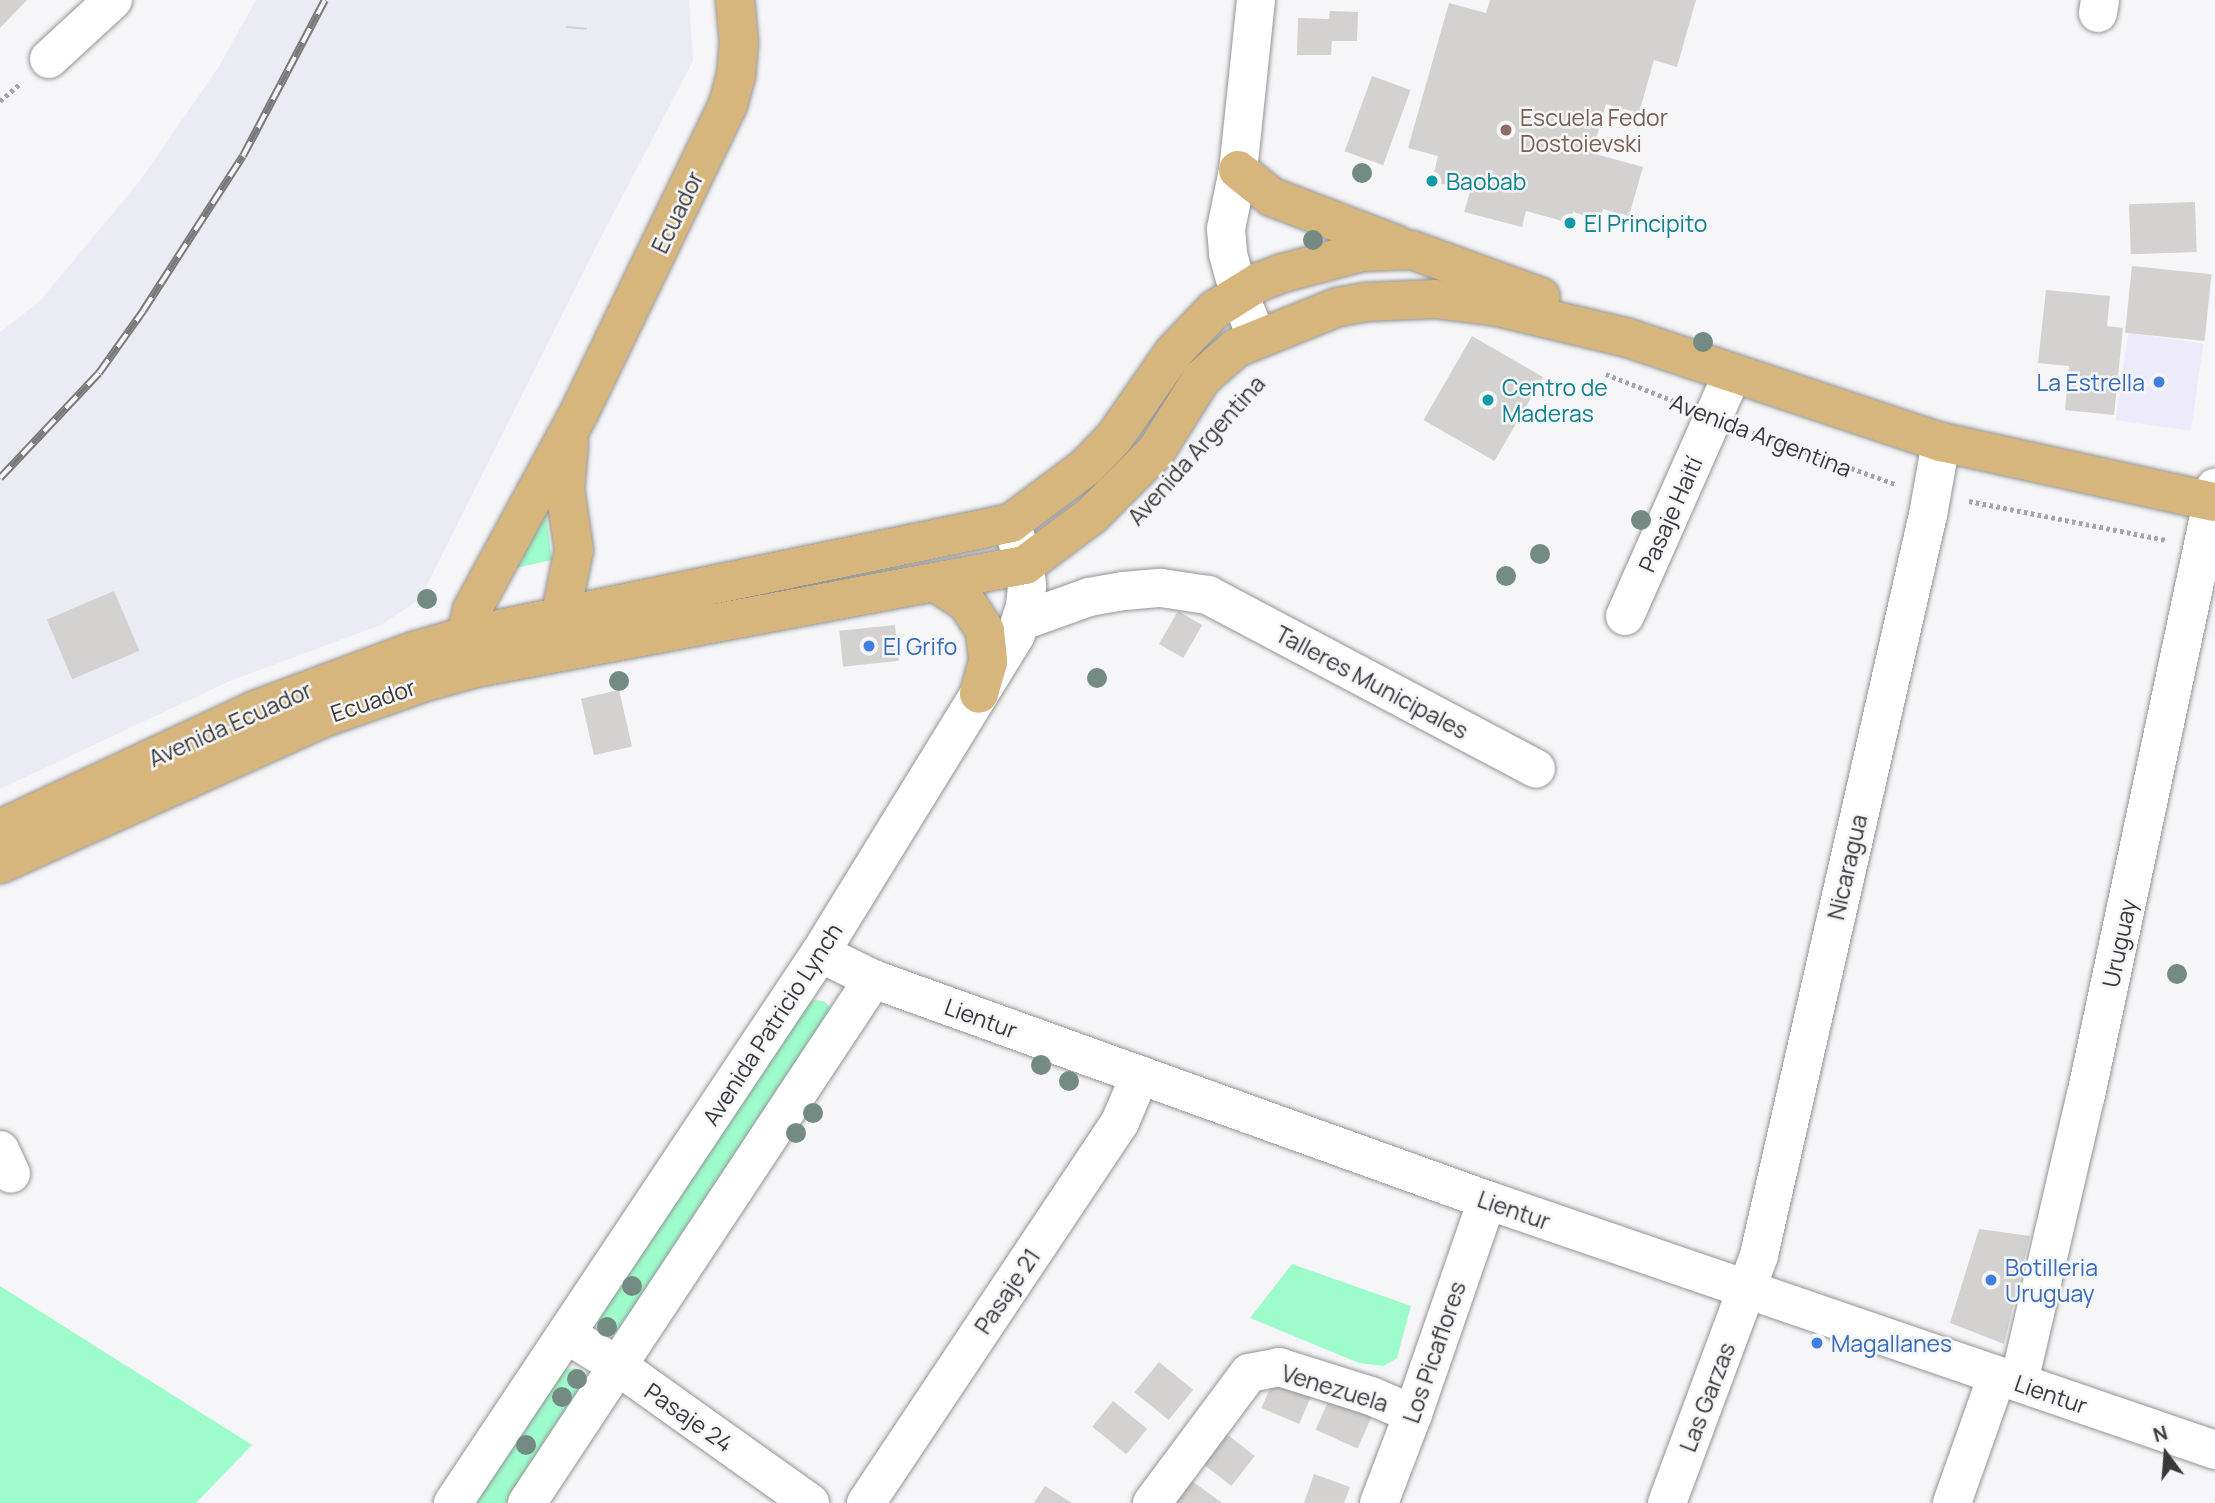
<!DOCTYPE html>
<meta charset="utf-8">
<style>
body{margin:0}
#map{position:relative;width:2215px;height:1503px;overflow:hidden;background:#f6f6f8;font-family:Manrope,sans-serif}
div>[style]{position:absolute}
[style*='--x']{left:calc(var(--x)*1px);top:calc(var(--y)*1px);width:calc(var(--w)*1px);rotate:calc(var(--a)*1deg)}
.commercial>*{inset:0;background:#edeafc;transform-origin:0 0}
.built>*{inset:0;background:#ebebf4}
.green>*{inset:0;background:#9efccc}
.building>*{inset:0;background:#d3d2d1;transform-origin:0 0}
.path>*{height:4.5px;margin-top:-2.25px;transform-origin:0;background:repeating-linear-gradient(90deg,#a6a6a8 0 3.5px,transparent 0 7px)}
.roads{filter:drop-shadow(0 0 2px #949495) drop-shadow(0 0 2px #949495)}
.minor>*{height:38px;margin:-19px;padding:0 19px;transform-origin:19px;border-radius:19px;background:#fff}
.major>*{height:38px;margin:-19px;padding:0 19px;transform-origin:19px;border-radius:19px;background:#d6b67d}
.rail>*{height:8px;margin-top:-4px;transform-origin:0;background:repeating-linear-gradient(90deg,#f6f6f8 0 16px,#7a7a7b 0 32px);box-sizing:border-box;border-block:2px solid #7a7a7b}
.trees>*{width:20px;height:20px;margin:-10px;border-radius:50%;background:#738b82}
.dots>*{width:19px;height:19px;translate:-50% -50%;box-sizing:border-box;border:4px solid #f6f6f8;border-radius:50%}
span{translate:-50% -50%;white-space:nowrap;text-align:center;line-height:1.15;-webkit-text-stroke:5px #f6f6f8;paint-order:stroke}
.education-label{font-size:23px;color:#785e54}
.left{translate:0 -50%;text-align:left}
.culture-label{font-size:23px;color:#0d838f}
.street-label{font-size:23px;color:#39393a}
.shop-label{font-size:23px;color:#366cbe}
.right{translate:-100% -50%;text-align:right}
.north{position:absolute;left:2131px;top:1419px;width:70px;height:70px;-webkit-text-stroke:5px #f6f6f8;paint-order:stroke;rotate:344deg;font-size:19px;font-weight:700;line-height:28px;text-align:center;color:#39393a}
.north::after{content:'';display:block;margin:auto;width:24px;height:32px;background:#39393a;clip-path:polygon(50% 0,100% 100%,50% 72%,0 100%)}
</style>
<div id="map">
<div class="commercial">
<i style="left:2128px;top:333px;width:76px;height:88px;rotate:8deg"></i>
</div>
<div class="built">
<i style="clip-path:polygon(256px 0,689px 0,693px 61px,598px 243px,420px 599px,381px 625px,232px 680px,0 789px,0 332px,39px 302px,139px 182px,218px 68px)"></i>
</div>
<div class="green">
<i style="clip-path:polygon(544px 502px,552px 560px,516px 568px)"></i>
<i style="clip-path:polygon(813px 1000px,824px 1001px,831px 1008px,619px 1331px,608px 1336px,600px 1332px,597px 1324px,601px 1314px,805px 1006px)"></i>
<i style="clip-path:polygon(1292px 1264px,1411px 1306px,1397px 1358px,1384px 1366px,1359px 1363px,1250px 1318px)"></i>
<i style="clip-path:polygon(0 1286px,252px 1445px,196px 1503px,0 1503px)"></i>
<i style="clip-path:polygon(575px 1368px,584px 1374px,584px 1385px,506px 1503px,476px 1503px,564px 1370px)"></i>
</div>
<div class="building">
<i style="clip-path:polygon(0 0,27px 0,0 28px)"></i>
<i style="clip-path:polygon(1490px 0,1696px 0,1677px 67px,1654px 60px,1639px 113px,1606px 104px,1592px 153px,1643px 167px,1629px 216px,1603px 209px,1600px 220px,1573px 212px,1570px 223px,1526px 211px,1522px 227px,1464px 212px,1470px 192px,1432px 181px,1438px 156px,1408px 148px,1449px 3px,1486px 13px)"></i>
<i style="clip-path:polygon(1330px 11px,1358px 12px,1357px 41px,1332px 41px,1331px 55px,1297px 55px,1298px 18px,1329px 19px)"></i>
<i style="left:566px;top:26px;width:21px;height:2px;rotate:5deg"></i>
<i style="left:1372px;top:76px;width:41px;height:80px;rotate:20deg"></i>
<i style="left:2195px;top:202px;width:50px;height:66px;rotate:88deg"></i>
<i style="left:2132px;top:266px;width:80px;height:67px;rotate:6deg"></i>
<i style="clip-path:polygon(2046px 290px,2110px 296px,2107px 326px,2123px 328px,2114px 415px,2065px 410px,2069px 366px,2038px 363px)"></i>
<i style="left:1472px;top:336px;width:82px;height:97px;rotate:30deg"></i>
<i style="left:114px;top:591px;width:65px;height:73px;rotate:67deg"></i>
<i style="left:1178px;top:611px;width:28px;height:38px;rotate:30deg"></i>
<i style="left:895px;top:625px;width:36px;height:56px;rotate:84deg"></i>
<i style="left:619px;top:690px;width:58px;height:39px;rotate:77deg"></i>
<i style="clip-path:polygon(1979px 1229px,2030px 1236px,2004px 1344px,1950px 1323px)"></i>
<i style="left:1159px;top:1362px;width:44px;height:39px;rotate:39deg"></i>
<i style="left:1276px;top:1374px;width:41px;height:37px;rotate:23deg"></i>
<i style="left:1331px;top:1395px;width:46px;height:38px;rotate:24deg"></i>
<i style="left:1113px;top:1401px;width:44px;height:33px;rotate:39deg"></i>
<i style="left:1224px;top:1432px;width:39px;height:38px;rotate:38deg"></i>
<i style="clip-path:polygon(1314px 1474px,1350px 1487px,1344px 1503px,1304px 1503px)"></i>
<i style="clip-path:polygon(1192px 1481px,1222px 1503px,1176px 1503px)"></i>
<i style="clip-path:polygon(1045px 1486px,1072px 1503px,1034px 1503px)"></i>
</div>
<div class="path">
<i style="--x:0;--y:101;--w:28;--a:-41"></i>
<i style="--x:1606;--y:374;--w:79;--a:21.7"></i>
<i style="--x:1228;--y:412;--w:23;--a:-47"></i>
<i style="--x:1746;--y:430;--w:158;--a:19.9"></i>
<i style="--x:1969;--y:501;--w:201;--a:11.2"></i>
</div>
<div class="roads">
<div class="minor">
<i style="--x:1256;--y:0;--w:171;--a:96"></i>
<i style="--x:1238;--y:170;--w:60;--a:101.5"></i>
<i style="--x:1226;--y:229;--w:25;--a:85"></i>
<i style="--x:1228;--y:254;--w:41;--a:74.6"></i>
<i style="--x:1239;--y:294;--w:48;--a:67.8"></i>
<i style="--x:2098;--y:13;--w:13;--a:-81"></i>
<i style="--x:49;--y:59;--w:87;--a:-42.7"></i>
<i style="--x:1625;--y:616;--w:265;--a:-66.1"></i>
<i style="--x:1022;--y:621;--w:71;--a:-19.7"></i>
<i style="--x:1089;--y:597;--w:36;--a:-10"></i>
<i style="--x:1124;--y:591;--w:37;--a:-5"></i>
<i style="--x:1161;--y:588;--w:48;--a:8.5"></i>
<i style="--x:1208;--y:595;--w:371;--a:27.9"></i>
<i style="--x:820;--y:953;--w:59;--a:26.1"></i>
<i style="--x:873;--y:979;--w:653;--a:19.8"></i>
<i style="--x:1487;--y:1200;--w:770;--a:18.95"></i>
<i style="--x:0;--y:1150;--w:26;--a:65"></i>
<i style="--x:566;--y:1334;--w:61;--a:31.6"></i>
<i style="--x:618;--y:1366;--w:236;--a:35.5"></i>
<i style="--x:2019;--y:1382;--w:295;--a:-76.9"></i>
<i style="--x:2086;--y:1095;--w:621;--a:-78"></i>
<i style="--x:453;--y:1503;--w:661;--a:-56.29"></i>
<i style="--x:820;--y:953;--w:374;--a:-58.4"></i>
<i style="--x:1016;--y:634;--w:29;--a:-72"></i>
<i style="--x:1025;--y:606;--w:20;--a:-84"></i>
<i style="--x:1027;--y:586;--w:21;--a:-95"></i>
<i style="--x:1025;--y:565;--w:44;--a:-108.4"></i>
<i style="--x:527;--y:1503;--w:628;--a:-56.56"></i>
<i style="--x:866;--y:1503;--w:458;--a:-56.3"></i>
<i style="--x:1120;--y:1122;--w:51;--a:-66.9"></i>
<i style="--x:1152;--y:1503;--w:162;--a:-53.3"></i>
<i style="--x:1249;--y:1373;--w:31;--a:-11"></i>
<i style="--x:1279;--y:1367;--w:96;--a:17.5"></i>
<i style="--x:1371;--y:1396;--w:46;--a:23.2"></i>
<i style="--x:1379;--y:1503;--w:95;--a:-69.1"></i>
<i style="--x:1413;--y:1414;--w:226;--a:-70.9"></i>
<i style="--x:1667;--y:1503;--w:265;--a:-69.6"></i>
<i style="--x:1759;--y:1255;--w:759;--a:-77.14"></i>
<i style="--x:1928;--y:515;--w:74;--a:-79.9"></i>
<i style="--x:1952;--y:1503;--w:135;--a:-70.5"></i>
</div>
<div class="major">
<i style="--x:1238;--y:170;--w:43;--a:38.5"></i>
<i style="--x:1272;--y:197;--w:134;--a:21"></i>
<i style="--x:935;--y:582;--w:38;--a:33"></i>
<i style="--x:967;--y:603;--w:33;--a:57"></i>
<i style="--x:985;--y:631;--w:31;--a:84"></i>
<i style="--x:988;--y:662;--w:33;--a:106"></i>
<i style="--x:547;--y:636;--w:23;--a:-56"></i>
<i style="--x:560;--y:617;--w:68;--a:-78.2"></i>
<i style="--x:574;--y:550;--w:61;--a:-98.5"></i>
<i style="--x:565;--y:490;--w:47;--a:-85.1"></i>
<i style="--x:472;--y:656;--w:21;--a:-107"></i>
<i style="--x:466;--y:636;--w:27;--a:-77"></i>
<i style="--x:472;--y:610;--w:222;--a:-61.5"></i>
<i style="--x:578;--y:415;--w:344;--a:-64.2"></i>
<i style="--x:728;--y:105;--w:30;--a:-75"></i>
<i style="--x:736;--y:76;--w:33;--a:-85"></i>
<i style="--x:739;--y:43;--w:43;--a:-95.3"></i>
<i style="--x:0;--y:829;--w:281;--a:-25"></i>
<i style="--x:255;--y:710;--w:170;--a:-20.4"></i>
<i style="--x:414;--y:651;--w:54;--a:-16.1"></i>
<i style="--x:466;--y:636;--w:557;--a:-11.71"></i>
<i style="--x:1011;--y:523;--w:94;--a:-36.7"></i>
<i style="--x:1086;--y:467;--w:40;--a:-46"></i>
<i style="--x:1114;--y:438;--w:105;--a:-55.1"></i>
<i style="--x:1174;--y:352;--w:58;--a:-46.4"></i>
<i style="--x:1214;--y:310;--w:53;--a:-31.9"></i>
<i style="--x:1259;--y:282;--w:26;--a:-21"></i>
<i style="--x:1283;--y:273;--w:82;--a:-14.9"></i>
<i style="--x:1362;--y:252;--w:50;--a:-2.3"></i>
<i style="--x:1412;--y:250;--w:137;--a:20"></i>
<i style="--x:0;--y:864;--w:354;--a:-24.3"></i>
<i style="--x:323;--y:718;--w:108;--a:-19.4"></i>
<i style="--x:425;--y:682;--w:53;--a:-15.4"></i>
<i style="--x:476;--y:668;--w:559;--a:-10.63"></i>
<i style="--x:1025;--y:565;--w:84;--a:-36.7"></i>
<i style="--x:1092;--y:515;--w:91;--a:-45"></i>
<i style="--x:1156;--y:451;--w:86;--a:-57.8"></i>
<i style="--x:1202;--y:378;--w:45;--a:-41.4"></i>
<i style="--x:1236;--y:348;--w:110;--a:-21.9"></i>
<i style="--x:1338;--y:307;--w:29;--a:-10"></i>
<i style="--x:1367;--y:302;--w:68;--a:-2.5"></i>
<i style="--x:1435;--y:299;--w:64;--a:7.2"></i>
<i style="--x:1498;--y:307;--w:134;--a:13.4"></i>
<i style="--x:1628;--y:338;--w:330;--a:18.4"></i>
<i style="--x:1941;--y:442;--w:280;--a:12.4"></i>
</div>
</div>
<div class="rail">
<i style="--x:0;--y:478;--w:144;--a:-46.7"></i>
<i style="--x:99;--y:373;--w:76;--a:-54.6"></i>
<i style="--x:143;--y:311;--w:184;--a:-57.2"></i>
<i style="--x:243;--y:156;--w:176;--a:-62.3"></i>
</div>
<div class="trees">
<i style="left:1362px;top:173px"></i>
<i style="left:1313px;top:240px"></i>
<i style="left:1703px;top:342px"></i>
<i style="left:1641px;top:520px"></i>
<i style="left:1540px;top:554px"></i>
<i style="left:1506px;top:576px"></i>
<i style="left:427px;top:599px"></i>
<i style="left:1097px;top:678px"></i>
<i style="left:619px;top:681px"></i>
<i style="left:2177px;top:974px"></i>
<i style="left:1041px;top:1065px"></i>
<i style="left:1069px;top:1081px"></i>
<i style="left:813px;top:1113px"></i>
<i style="left:796px;top:1133px"></i>
<i style="left:632px;top:1286px"></i>
<i style="left:607px;top:1327px"></i>
<i style="left:577px;top:1379px"></i>
<i style="left:562px;top:1397px"></i>
<i style="left:526px;top:1445px"></i>
</div>
<div class="dots">
<i style="left:1506px;top:130px;background:#8d6e63"></i>
<i style="left:1432px;top:181px;background:#0f9aa8"></i>
<i style="left:1570px;top:223px;background:#0f9aa8"></i>
<i style="left:2159px;top:382px;background:#3f7fe0"></i>
<i style="left:1488px;top:400px;background:#0f9aa8"></i>
<i style="left:869px;top:646px;background:#3f7fe0"></i>
<i style="left:1991px;top:1280px;background:#3f7fe0"></i>
<i style="left:1817px;top:1343px;background:#3f7fe0"></i>
</div>
<div class="education-label">
<span class="left" style="left:1520px;top:130px">Escuela Fedor<br>Dostoievski</span>
</div>
<div class="culture-label">
<span class="left" style="left:1446px;top:181px">Baobab</span>
<span class="left" style="left:1584px;top:223px">El Principito</span>
<span class="left" style="left:1502px;top:400px">Centro de<br>Maderas</span>
</div>
<div class="street-label">
<span style="left:677px;top:212px;rotate:-64deg">Ecuador</span>
<span style="left:1761px;top:435px;rotate:21deg">Avenida Argentina</span>
<span style="left:1196px;top:450px;rotate:-48deg">Avenida Argentina</span>
<span style="left:1670px;top:514px;rotate:-66deg">Pasaje Haití</span>
<span style="left:1372px;top:682px;rotate:28deg">Talleres Municipales</span>
<span style="left:373px;top:700px;rotate:-19deg">Ecuador</span>
<span style="left:230px;top:724px;rotate:-24deg">Avenida Ecuador</span>
<span style="left:1847px;top:867px;rotate:-77deg">Nicaragua</span>
<span style="left:2119px;top:943px;rotate:-78deg">Uruguay</span>
<span style="left:981px;top:1018px;rotate:20deg">Lientur</span>
<span style="left:772px;top:1024px;rotate:-57deg">Avenida Patricio Lynch</span>
<span style="left:1514px;top:1210px;rotate:19deg">Lientur</span>
<span style="left:1007px;top:1291px;rotate:-56deg">Pasaje 21</span>
<span style="left:1434px;top:1352px;rotate:-71deg">Los Picaflores</span>
<span style="left:1335px;top:1388px;rotate:17deg">Venezuela</span>
<span style="left:2051px;top:1394px;rotate:19deg">Lientur</span>
<span style="left:1707px;top:1397px;rotate:-69deg">Las Garzas</span>
<span style="left:689px;top:1417px;rotate:35deg">Pasaje 24</span>
</div>
<div class="shop-label">
<span class="right" style="left:2145px;top:382px">La Estrella</span>
<span class="left" style="left:883px;top:646px">El Grifo</span>
<span class="left" style="left:2005px;top:1280px">Botilleria<br>Uruguay</span>
<span class="left" style="left:1831px;top:1343px">Magallanes</span>
</div>
<div class="north">N</div>
</div>
